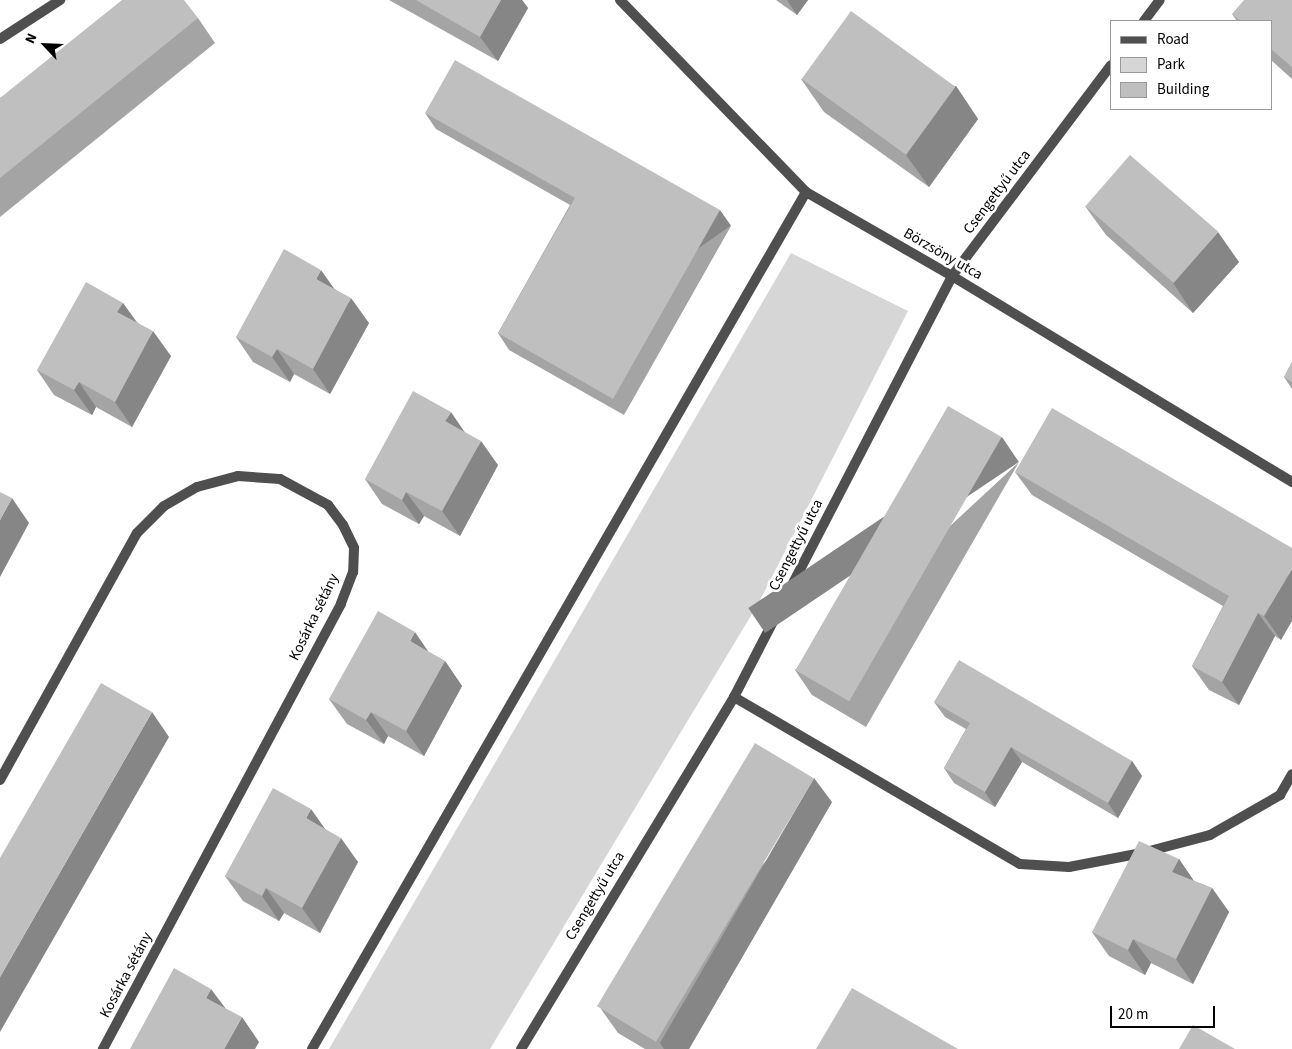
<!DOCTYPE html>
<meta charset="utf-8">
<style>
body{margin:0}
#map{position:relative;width:1292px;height:1049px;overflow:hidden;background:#fff;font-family:"Source Sans 3",sans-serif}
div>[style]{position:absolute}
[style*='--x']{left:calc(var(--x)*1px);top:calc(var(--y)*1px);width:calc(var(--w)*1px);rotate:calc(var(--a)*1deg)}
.green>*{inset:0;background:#d6d6d6}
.lane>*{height:10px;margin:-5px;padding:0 5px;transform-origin:5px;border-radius:5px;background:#4f4f4f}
.street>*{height:10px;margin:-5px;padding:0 5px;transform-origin:5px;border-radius:5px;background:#4f4f4f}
.wall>*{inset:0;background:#a4a4a4}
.shaded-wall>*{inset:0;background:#868686;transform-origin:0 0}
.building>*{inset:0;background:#bfbfbf;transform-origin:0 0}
span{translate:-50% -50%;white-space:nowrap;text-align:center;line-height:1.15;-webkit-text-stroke:5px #fff;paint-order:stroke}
.street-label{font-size:15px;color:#000}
.legend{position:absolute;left:1110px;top:20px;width:162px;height:90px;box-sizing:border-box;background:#fff;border:1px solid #999;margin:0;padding:6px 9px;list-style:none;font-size:15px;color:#000}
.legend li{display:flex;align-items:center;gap:10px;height:25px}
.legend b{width:25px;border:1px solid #999}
.north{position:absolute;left:20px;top:20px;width:50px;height:50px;-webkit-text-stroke:4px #fff;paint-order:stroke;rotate:295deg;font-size:14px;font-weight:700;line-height:20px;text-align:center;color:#000}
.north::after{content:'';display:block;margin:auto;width:18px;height:22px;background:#000;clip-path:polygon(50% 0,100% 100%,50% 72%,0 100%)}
.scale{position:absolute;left:1110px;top:1006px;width:105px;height:22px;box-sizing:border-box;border:2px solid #000;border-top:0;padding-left:6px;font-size:15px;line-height:18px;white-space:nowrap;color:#000;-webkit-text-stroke:4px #fff;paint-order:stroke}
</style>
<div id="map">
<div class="green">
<i style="clip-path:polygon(791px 253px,908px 311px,758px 604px,490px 1049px,329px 1049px)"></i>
</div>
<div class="lane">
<i style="--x:734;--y:697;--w:331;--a:30.3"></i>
<i style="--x:1020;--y:864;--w:49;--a:3.5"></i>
<i style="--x:1069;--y:867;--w:74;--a:-10.9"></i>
<i style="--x:1142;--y:853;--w:70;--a:-14.8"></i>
<i style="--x:1210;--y:835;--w:81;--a:-29.7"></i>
<i style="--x:1280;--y:795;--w:24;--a:-60"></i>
<i style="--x:0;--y:780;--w:282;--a:-61"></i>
<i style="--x:137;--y:533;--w:38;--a:-45"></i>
<i style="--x:164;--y:506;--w:38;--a:-30"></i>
<i style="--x:197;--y:487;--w:42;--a:-15"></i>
<i style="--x:238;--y:476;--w:42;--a:4.1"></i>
<i style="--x:280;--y:479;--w:55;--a:28.4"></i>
<i style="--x:328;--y:505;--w:25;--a:53"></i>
<i style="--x:343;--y:525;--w:25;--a:64"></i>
<i style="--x:354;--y:548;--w:24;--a:92"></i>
<i style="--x:353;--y:572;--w:34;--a:111"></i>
<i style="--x:341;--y:604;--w:505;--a:118.14"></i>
</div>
<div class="street">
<i style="--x:620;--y:0;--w:267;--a:45.9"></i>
<i style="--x:806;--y:192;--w:168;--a:29.9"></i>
<i style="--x:952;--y:276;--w:398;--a:31.2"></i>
<i style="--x:1144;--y:21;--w:26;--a:-53"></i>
<i style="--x:0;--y:39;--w:72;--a:-33"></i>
<i style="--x:312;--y:1049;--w:989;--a:-60.04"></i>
<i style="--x:521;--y:1049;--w:411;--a:-58.8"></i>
<i style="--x:734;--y:697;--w:474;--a:-62.6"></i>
<i style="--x:952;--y:276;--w:264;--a:-53"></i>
</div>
<div class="wall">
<i style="clip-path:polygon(389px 0,522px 0,528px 8px,498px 61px)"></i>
<i style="clip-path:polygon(776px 0,808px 0,797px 15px)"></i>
<i style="clip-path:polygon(1292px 0,1292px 79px,1271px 60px,1271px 21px,1237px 21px,1232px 14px)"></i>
<i style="clip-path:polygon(198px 18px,215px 43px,0 217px,0 98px)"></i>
<i style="clip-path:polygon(801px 79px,956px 86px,978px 119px,929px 187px,824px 112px)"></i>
<i style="clip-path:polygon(425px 113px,731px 226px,624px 415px,509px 350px,498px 333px,570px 205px,436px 129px)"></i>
<i style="clip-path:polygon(1085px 206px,1239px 262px,1193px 313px,1106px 235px)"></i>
<i style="clip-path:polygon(335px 289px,369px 323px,330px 394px,294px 374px,290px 382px,253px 362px,236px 337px)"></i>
<i style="clip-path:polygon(123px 303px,137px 322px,171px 356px,132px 427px,96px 407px,92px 415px,54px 395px,37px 370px)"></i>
<i style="clip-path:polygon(1292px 362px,1292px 389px,1284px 377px)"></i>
<i style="clip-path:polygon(464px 432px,498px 465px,460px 536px,424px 516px,419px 524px,382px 504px,365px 479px)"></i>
<i style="clip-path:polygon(1019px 462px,866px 727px,812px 695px,795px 670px)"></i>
<i style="clip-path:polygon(1015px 472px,1292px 548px,1281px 640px,1275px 636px,1239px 705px,1209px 690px,1192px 666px,1223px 606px,1032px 495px)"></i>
<i style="clip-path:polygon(429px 652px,445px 661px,462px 686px,424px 756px,388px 736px,384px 744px,347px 724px,329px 699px)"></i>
<i style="clip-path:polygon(934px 702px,1132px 761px,1142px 776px,1118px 818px,1022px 762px,995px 807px,954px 783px,944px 768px,966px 729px,945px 717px)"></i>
<i style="clip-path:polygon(832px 802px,689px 1049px,645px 1049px,618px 1033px,601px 1009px)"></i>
<i style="clip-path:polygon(325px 829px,358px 862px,320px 933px,284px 913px,279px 921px,243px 901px,225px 876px)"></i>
<i style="clip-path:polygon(1179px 859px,1194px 881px,1212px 888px,1229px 912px,1193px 984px,1151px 963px,1145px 975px,1109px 956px,1092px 932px)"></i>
</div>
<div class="shaded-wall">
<i style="clip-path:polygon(501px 0,522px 0,528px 8px,498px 61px,480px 37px)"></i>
<i style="clip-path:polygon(787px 0,808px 0,797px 15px)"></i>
<i style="clip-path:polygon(956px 86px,978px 119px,929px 187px,906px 155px)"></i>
<i style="left:720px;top:210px;width:19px;height:217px;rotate:55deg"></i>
<i style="clip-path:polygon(1218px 232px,1239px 262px,1193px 313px,1173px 283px)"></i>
<i style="clip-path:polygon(321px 270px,338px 294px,316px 279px)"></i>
<i style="clip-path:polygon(351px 298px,369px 323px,330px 394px,313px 369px)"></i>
<i style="clip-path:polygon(123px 303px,140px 328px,117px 312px)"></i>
<i style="clip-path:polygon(153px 331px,171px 356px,132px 427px,115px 402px)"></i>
<i style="clip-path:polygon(277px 349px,294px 374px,290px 382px,272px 357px)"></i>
<i style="clip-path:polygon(79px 382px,96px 407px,92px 415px,74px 390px)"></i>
<i style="clip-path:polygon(451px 412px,468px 437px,445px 421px)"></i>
<i style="left:1002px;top:437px;width:30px;height:306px;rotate:56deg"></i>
<i style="clip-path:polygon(481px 441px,498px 465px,460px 536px,442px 511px)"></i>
<i style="clip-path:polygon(406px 492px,424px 516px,419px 524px,402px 500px)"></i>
<i style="clip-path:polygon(12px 498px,29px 523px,0 577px,0 520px)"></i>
<i style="clip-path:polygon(1292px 569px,1292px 621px,1281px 640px,1264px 616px)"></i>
<i style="clip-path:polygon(1258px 613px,1275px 636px,1239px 705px,1222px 682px)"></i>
<i style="clip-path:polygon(415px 632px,432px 657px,410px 641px)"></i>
<i style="clip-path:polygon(445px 661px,462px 686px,424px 756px,406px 731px)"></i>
<i style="clip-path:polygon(152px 712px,169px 737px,0 1032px,0 977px)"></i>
<i style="clip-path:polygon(371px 712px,388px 736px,384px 744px,366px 720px)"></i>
<i style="clip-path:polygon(1011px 747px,1022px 762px,995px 807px,985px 792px)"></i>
<i style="clip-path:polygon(1132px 761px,1142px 776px,1118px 818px,1108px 803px)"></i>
<i style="clip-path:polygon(814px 778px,832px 802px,689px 1049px,664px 1049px,660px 1043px)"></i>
<i style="clip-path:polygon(311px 809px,328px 833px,306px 818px)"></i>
<i style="clip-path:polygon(341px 838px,358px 862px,320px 933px,302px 908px)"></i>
<i style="clip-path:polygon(1179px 859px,1196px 884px,1172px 872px)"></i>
<i style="clip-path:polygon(266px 888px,284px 913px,279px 921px,262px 896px)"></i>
<i style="clip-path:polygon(1212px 888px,1229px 912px,1193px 984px,1176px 959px)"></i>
<i style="clip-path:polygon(1133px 939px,1151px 963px,1145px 975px,1128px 950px)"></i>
<i style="clip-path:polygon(211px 989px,229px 1013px,206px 998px)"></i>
<i style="clip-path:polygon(242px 1017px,259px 1042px,255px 1049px,224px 1049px)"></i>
</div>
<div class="building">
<i style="clip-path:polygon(122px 0,184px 0,198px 18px,0 178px,0 98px)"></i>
<i style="clip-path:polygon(416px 0,501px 0,480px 37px)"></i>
<i style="clip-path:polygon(1244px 0,1292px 0,1292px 67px,1271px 49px,1271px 21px,1240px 21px,1232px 14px)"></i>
<i style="left:851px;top:11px;width:129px;height:84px;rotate:36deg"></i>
<i style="clip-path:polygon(455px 60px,720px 210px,613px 399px,498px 333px,575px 198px,425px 113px)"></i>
<i style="left:1130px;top:155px;width:117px;height:68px;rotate:41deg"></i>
<i style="clip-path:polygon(284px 249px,321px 270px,316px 279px,351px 298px,313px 369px,277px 349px,272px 357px,236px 337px)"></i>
<i style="clip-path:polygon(86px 282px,123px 303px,117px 312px,153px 331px,115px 402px,79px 382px,74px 390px,37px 370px)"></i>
<i style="clip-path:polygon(1292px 362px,1292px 382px,1284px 377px)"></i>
<i style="clip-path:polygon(413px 391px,451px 412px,445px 421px,481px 441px,442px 511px,406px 492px,402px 500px,365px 479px)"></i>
<i style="left:948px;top:406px;width:62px;height:305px;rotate:30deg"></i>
<i style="clip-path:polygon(1052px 408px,1292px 548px,1292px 569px,1264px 616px,1258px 613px,1222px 682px,1192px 666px,1229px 596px,1015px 472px)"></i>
<i style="clip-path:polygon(0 492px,12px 498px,0 520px)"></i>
<i style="clip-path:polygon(378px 611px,415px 632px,410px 641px,445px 661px,406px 731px,371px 712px,366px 720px,329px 699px)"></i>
<i style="clip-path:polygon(959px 660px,1132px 761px,1108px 803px,1011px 747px,985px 792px,944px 768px,970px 723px,934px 702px)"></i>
<i style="clip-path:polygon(101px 683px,152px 712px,0 977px,0 858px)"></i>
<i style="left:755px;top:743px;width:69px;height:307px;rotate:31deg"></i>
<i style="clip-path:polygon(273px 788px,311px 809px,306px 818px,341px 838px,302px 908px,266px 888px,262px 896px,225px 876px)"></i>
<i style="clip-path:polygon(1139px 841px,1179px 859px,1172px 872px,1212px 888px,1176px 959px,1133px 939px,1128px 950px,1092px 932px)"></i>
<i style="clip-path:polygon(174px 968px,211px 989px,206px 998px,242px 1017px,224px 1049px,130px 1049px)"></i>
<i style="clip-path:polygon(852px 988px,958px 1049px,816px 1049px)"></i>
<i style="clip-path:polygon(1193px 1025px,1235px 1049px,1179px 1049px)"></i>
</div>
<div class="street-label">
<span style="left:997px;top:192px;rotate:-53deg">Csengettyű utca</span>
<span style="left:943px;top:254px;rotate:30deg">Börzsöny utca</span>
<span style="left:796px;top:545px;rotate:-63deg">Csengettyű utca</span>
<span style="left:314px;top:617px;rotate:-64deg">Kosárka sétány</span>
<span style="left:595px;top:896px;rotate:-59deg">Csengettyű utca</span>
<span style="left:126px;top:975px;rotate:-62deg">Kosárka sétány</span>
</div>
<ul class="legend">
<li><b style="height:6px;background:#4f4f4f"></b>Road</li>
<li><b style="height:14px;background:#d6d6d6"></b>Park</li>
<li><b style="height:14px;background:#bfbfbf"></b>Building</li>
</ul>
<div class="north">N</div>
<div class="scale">20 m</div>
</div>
